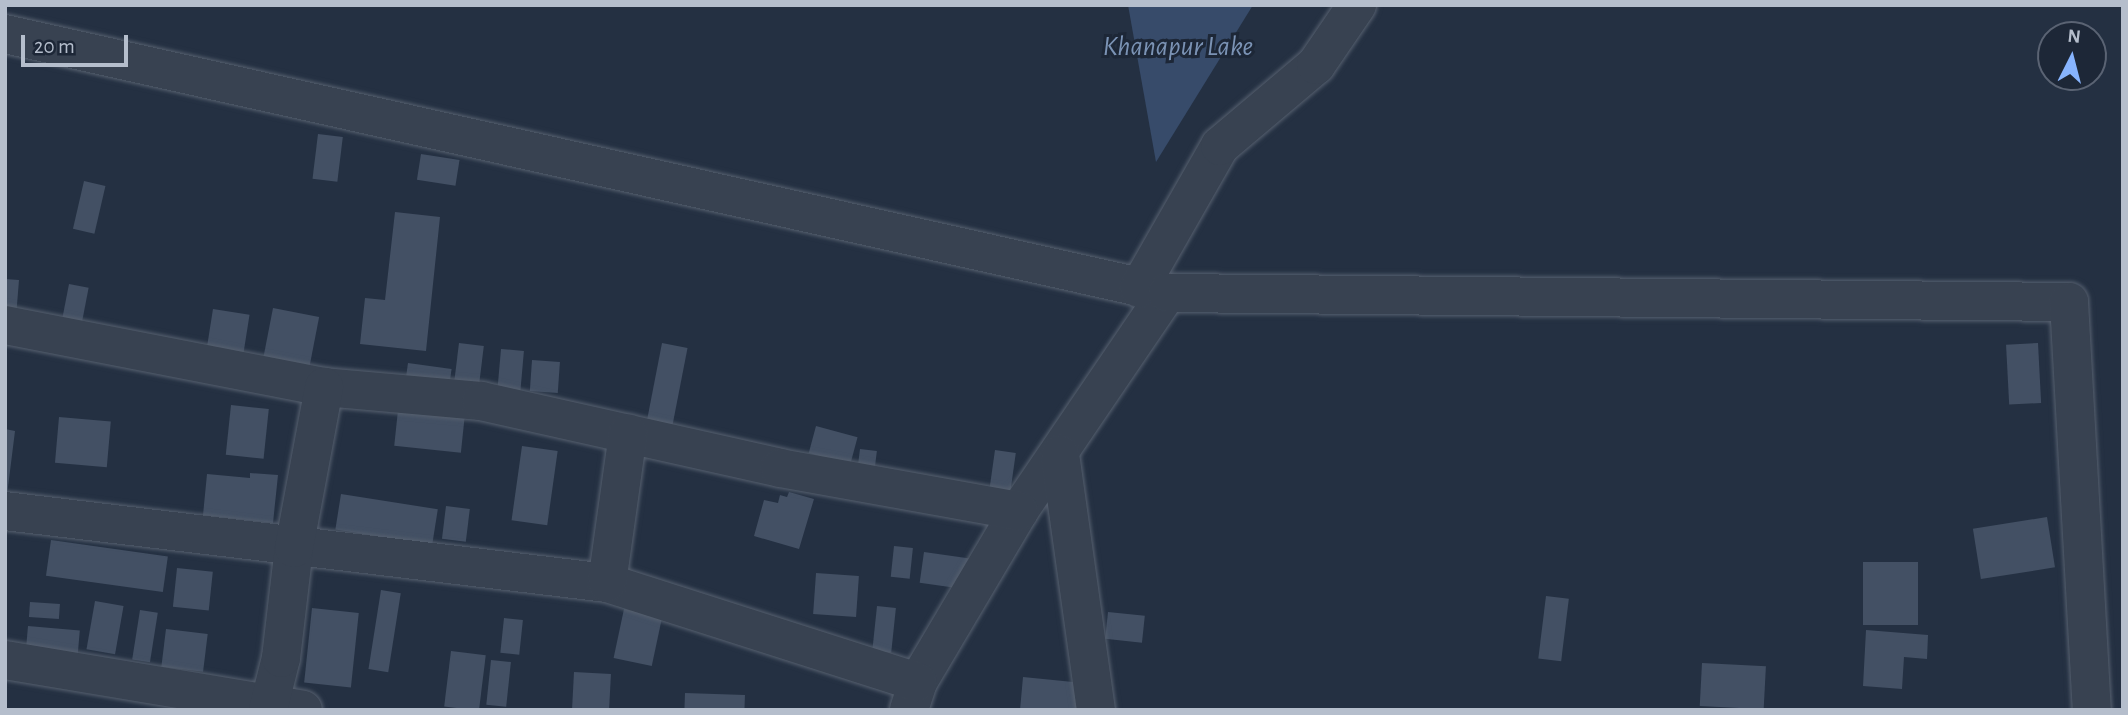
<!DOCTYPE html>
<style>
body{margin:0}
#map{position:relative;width:2128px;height:715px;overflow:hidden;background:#243042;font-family:"Alegreya Sans",sans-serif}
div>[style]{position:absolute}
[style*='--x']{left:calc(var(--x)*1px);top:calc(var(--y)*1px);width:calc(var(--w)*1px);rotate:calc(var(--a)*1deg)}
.water>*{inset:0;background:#374b6a}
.building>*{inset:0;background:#435064;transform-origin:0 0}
.roads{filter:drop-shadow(0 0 2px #56606f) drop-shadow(0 0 2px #56606f)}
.minor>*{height:38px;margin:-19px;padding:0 19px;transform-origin:19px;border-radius:19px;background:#384251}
span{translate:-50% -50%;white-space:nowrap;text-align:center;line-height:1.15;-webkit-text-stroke:6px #1d2737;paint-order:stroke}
.water-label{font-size:28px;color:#7b93b5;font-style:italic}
.frame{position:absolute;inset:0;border:7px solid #b5becc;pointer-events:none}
.north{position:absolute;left:2037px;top:21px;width:70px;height:70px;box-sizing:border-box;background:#1d2737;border:2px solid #5a6373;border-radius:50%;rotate:6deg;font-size:19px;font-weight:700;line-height:28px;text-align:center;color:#b5becc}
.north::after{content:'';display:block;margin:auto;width:24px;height:32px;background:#87b4fe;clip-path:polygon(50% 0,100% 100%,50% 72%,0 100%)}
.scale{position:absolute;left:21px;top:35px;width:107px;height:32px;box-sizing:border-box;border:4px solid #b5becc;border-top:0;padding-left:9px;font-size:21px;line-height:24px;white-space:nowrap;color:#b5becc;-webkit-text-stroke:5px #1d2737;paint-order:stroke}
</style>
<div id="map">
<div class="water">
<i style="clip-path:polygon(1128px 5px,1253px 5px,1156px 162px)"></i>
</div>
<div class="building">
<i style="left:318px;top:134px;width:25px;height:45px;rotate:7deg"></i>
<i style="left:421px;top:154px;width:39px;height:26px;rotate:9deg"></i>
<i style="left:84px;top:181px;width:22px;height:49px;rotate:13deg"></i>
<i style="clip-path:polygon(395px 212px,440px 217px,426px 351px,360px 344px,365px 298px,385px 300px)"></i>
<i style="clip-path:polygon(5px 279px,19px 280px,16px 317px,5px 316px)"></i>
<i style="left:69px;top:284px;width:20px;height:37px;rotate:11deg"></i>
<i style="left:273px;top:308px;width:47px;height:58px;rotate:11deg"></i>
<i style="left:213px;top:309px;width:37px;height:45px;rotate:9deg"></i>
<i style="left:459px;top:343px;width:25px;height:44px;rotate:7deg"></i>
<i style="left:662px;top:343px;width:26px;height:88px;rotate:11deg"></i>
<i style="left:2038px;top:343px;width:60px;height:32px;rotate:87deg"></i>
<i style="left:501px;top:349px;width:23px;height:40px;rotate:5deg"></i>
<i style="left:532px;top:360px;width:28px;height:31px;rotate:4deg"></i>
<i style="left:408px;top:363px;width:44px;height:22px;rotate:8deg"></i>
<i style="left:231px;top:405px;width:38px;height:50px;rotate:6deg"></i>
<i style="left:398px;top:410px;width:67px;height:36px;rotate:6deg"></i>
<i style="left:59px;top:417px;width:52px;height:46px;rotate:5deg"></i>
<i style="left:816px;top:426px;width:43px;height:28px;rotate:15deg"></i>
<i style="clip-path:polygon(5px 429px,15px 431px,7px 495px,5px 495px)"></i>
<i style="left:522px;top:446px;width:36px;height:75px;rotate:8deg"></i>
<i style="left:860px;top:449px;width:17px;height:23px;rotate:7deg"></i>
<i style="left:995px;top:450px;width:21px;height:43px;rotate:8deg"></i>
<i style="clip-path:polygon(250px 473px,278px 475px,273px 523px,203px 515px,207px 474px,250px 478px)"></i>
<i style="clip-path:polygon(789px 492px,814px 499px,799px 549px,754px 536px,764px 500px,778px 503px,780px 495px,787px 497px)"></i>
<i style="left:341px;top:494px;width:98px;height:36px;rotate:9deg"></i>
<i style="left:446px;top:506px;width:24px;height:33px;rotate:7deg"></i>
<i style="left:2047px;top:517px;width:51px;height:75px;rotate:81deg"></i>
<i style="left:51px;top:540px;width:118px;height:36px;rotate:8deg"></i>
<i style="left:894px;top:546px;width:19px;height:31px;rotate:6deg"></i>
<i style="left:924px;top:552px;width:48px;height:31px;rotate:8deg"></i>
<i style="left:1863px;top:562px;width:55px;height:63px"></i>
<i style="left:177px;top:568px;width:36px;height:39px;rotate:6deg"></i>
<i style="left:816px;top:573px;width:43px;height:41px;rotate:4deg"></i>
<i style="left:381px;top:590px;width:20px;height:80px;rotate:9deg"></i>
<i style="left:1546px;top:596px;width:23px;height:63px;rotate:7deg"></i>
<i style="left:95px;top:601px;width:29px;height:49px;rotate:10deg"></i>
<i style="left:30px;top:602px;width:30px;height:15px;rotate:4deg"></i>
<i style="left:877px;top:606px;width:19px;height:45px;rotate:6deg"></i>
<i style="left:312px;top:608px;width:47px;height:75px;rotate:6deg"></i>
<i style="left:624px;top:609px;width:39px;height:50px;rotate:12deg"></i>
<i style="left:140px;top:610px;width:18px;height:50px;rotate:9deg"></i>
<i style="left:1108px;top:612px;width:37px;height:27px;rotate:6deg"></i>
<i style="left:504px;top:618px;width:19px;height:35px;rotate:6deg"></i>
<i style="left:28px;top:626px;width:52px;height:26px;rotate:5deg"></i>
<i style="left:166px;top:629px;width:42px;height:38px;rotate:7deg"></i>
<i style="clip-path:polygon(1866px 630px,1928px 635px,1927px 659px,1904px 657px,1902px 689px,1863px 686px)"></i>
<i style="left:451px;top:651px;width:35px;height:56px;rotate:7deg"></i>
<i style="left:491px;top:660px;width:20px;height:45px;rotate:6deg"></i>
<i style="left:1702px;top:663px;width:64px;height:43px;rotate:3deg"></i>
<i style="left:574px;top:672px;width:37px;height:38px;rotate:3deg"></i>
<i style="clip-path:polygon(1023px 677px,1083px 683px,1080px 710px,1020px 710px)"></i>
<i style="left:685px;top:693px;width:60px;height:17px;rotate:2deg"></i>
</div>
<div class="roads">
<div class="minor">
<i style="--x:5;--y:34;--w:1191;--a:12.57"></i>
<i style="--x:1167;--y:293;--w:263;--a:124.2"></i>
<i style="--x:1019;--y:511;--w:199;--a:120.6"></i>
<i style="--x:918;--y:682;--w:29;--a:108"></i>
<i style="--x:1139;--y:288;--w:163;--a:-60.3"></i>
<i style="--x:1220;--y:146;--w:126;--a:-40.2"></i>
<i style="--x:1316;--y:65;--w:73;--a:-55.7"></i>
<i style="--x:1167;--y:293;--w:902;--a:0.57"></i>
<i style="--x:2069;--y:302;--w:409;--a:86.8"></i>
<i style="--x:5;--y:325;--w:325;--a:11"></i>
<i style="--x:324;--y:387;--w:158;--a:5.1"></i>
<i style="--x:481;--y:401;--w:306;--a:12.6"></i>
<i style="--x:780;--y:468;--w:243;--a:10.2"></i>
<i style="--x:1060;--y:454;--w:259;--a:82"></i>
<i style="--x:5;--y:511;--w:606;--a:6.82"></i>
<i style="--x:607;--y:583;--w:326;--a:17.7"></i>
<i style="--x:607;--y:583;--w:151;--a:-82"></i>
<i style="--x:5;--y:660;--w:302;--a:9.5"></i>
<i style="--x:268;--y:710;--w:54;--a:-76"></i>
<i style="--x:281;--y:658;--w:111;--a:-83.3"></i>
<i style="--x:294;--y:548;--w:164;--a:-79.4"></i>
</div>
</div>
<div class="water-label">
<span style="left:1178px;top:47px">Khanapur Lake</span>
</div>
<div class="frame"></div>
<div class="north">N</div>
<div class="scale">20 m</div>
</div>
